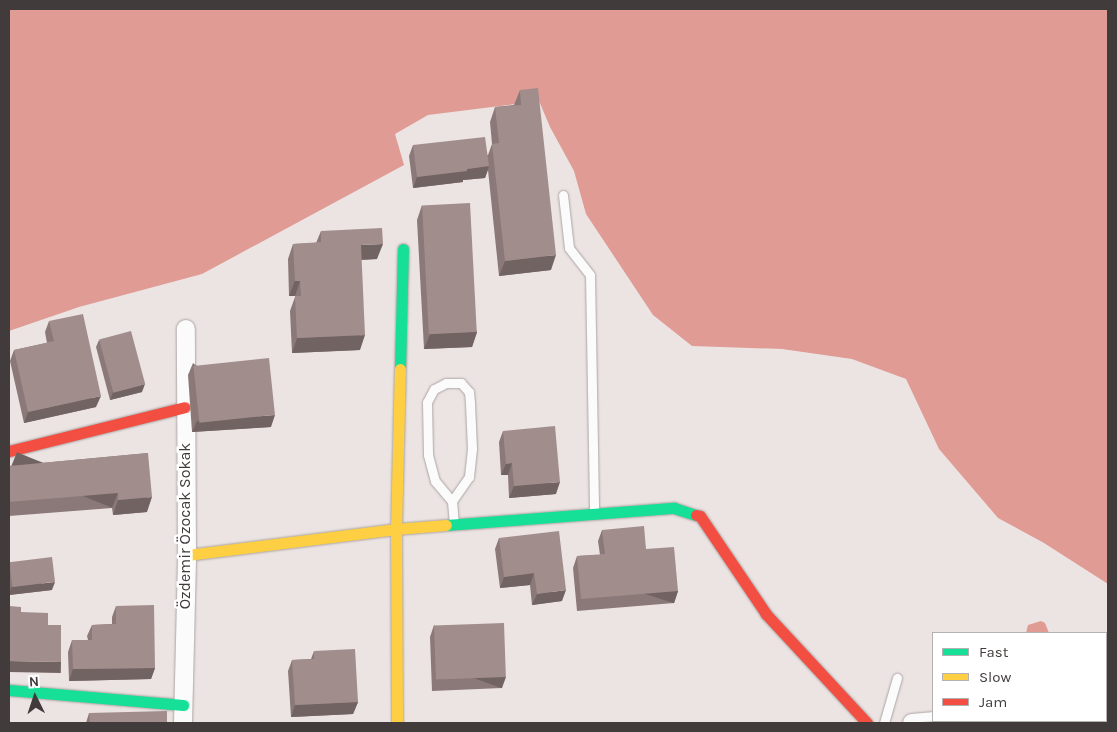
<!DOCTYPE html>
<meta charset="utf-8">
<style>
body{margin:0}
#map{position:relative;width:1117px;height:732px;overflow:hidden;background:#ece4e2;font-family:Karla,sans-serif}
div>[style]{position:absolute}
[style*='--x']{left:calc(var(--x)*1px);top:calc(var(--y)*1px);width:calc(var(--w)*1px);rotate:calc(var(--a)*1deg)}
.water>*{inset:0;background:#e09b95}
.roads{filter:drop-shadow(0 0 1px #aba5a4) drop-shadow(0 0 1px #aba5a4)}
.lane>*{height:9px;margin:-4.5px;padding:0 4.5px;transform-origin:4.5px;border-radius:4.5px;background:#fcfbfb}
.street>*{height:18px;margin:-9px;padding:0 9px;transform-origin:9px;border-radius:9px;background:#fcfbfb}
.fast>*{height:11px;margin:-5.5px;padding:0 5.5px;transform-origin:5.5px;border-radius:5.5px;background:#16e098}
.slow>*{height:11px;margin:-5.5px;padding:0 5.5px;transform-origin:5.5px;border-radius:5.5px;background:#ffcf43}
.jam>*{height:11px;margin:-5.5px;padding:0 5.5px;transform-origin:5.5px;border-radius:5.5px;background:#f24e42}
.wall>*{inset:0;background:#8a7978}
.shaded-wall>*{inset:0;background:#716362;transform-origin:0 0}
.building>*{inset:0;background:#a18d8c;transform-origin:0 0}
span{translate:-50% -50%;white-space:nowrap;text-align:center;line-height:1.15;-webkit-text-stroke:5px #fff;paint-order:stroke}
.street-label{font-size:16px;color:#413c3b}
.frame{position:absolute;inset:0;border:10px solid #413c3b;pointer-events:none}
.legend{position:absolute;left:932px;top:632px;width:175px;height:90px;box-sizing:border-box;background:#fff;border:1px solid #b3b1b1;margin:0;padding:6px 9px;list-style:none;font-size:15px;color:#413c3b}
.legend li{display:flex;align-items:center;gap:10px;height:25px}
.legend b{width:25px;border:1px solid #b3b1b1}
.north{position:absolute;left:10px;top:672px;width:50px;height:50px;-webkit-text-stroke:4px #fff;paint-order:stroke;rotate:356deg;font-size:14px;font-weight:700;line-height:20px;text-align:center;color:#413c3b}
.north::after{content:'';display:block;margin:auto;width:18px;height:22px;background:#413c3b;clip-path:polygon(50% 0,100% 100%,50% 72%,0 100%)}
</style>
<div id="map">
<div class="water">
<i style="clip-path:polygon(9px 9px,1108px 9px,1108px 584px,1044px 543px,998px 518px,939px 449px,906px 379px,852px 359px,782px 349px,692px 346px,653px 315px,586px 214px,574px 171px,550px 127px,539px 101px,428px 115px,395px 134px,404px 165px,202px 274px,79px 307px,9px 331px)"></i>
<i style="clip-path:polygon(1041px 621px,1045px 623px,1049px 633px,1026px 633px,1028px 625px)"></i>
</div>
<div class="roads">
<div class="lane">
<i style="--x:563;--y:195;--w:53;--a:83.5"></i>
<i style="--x:569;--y:248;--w:34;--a:52"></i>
<i style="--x:590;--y:275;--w:238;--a:89"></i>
<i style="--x:452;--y:501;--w:29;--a:-55"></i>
<i style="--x:469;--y:477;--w:28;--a:-84"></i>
<i style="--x:472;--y:449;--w:46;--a:-92.5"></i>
<i style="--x:470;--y:403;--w:11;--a:-95"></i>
<i style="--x:469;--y:392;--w:12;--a:-132"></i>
<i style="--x:461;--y:383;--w:15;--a:180"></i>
<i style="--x:446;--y:383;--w:13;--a:153"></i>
<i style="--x:434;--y:389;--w:15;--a:118"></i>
<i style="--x:427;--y:402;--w:53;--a:88.9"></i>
<i style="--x:428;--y:455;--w:27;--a:75"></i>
<i style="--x:435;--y:481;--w:26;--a:50"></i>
<i style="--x:452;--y:501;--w:22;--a:85"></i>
<i style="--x:884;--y:723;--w:47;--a:-73.9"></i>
</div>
<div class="street">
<i style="--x:183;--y:723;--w:168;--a:-88.6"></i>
<i style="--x:187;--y:555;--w:226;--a:-90.3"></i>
<i style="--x:912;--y:723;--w:23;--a:-5"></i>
</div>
<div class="fast">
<i style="--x:400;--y:369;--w:120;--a:-88.6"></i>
<i style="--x:446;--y:525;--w:229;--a:-4.3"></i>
<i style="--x:674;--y:508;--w:23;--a:18"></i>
<i style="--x:9;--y:690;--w:175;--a:4.9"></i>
</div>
<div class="slow">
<i style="--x:187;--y:555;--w:211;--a:-7.1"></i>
<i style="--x:396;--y:529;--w:50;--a:-4.6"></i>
<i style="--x:397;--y:723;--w:194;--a:-90.3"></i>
<i style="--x:396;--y:529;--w:160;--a:-88.6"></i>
</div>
<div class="jam">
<i style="--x:9;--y:451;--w:181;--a:-14"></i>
<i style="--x:696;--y:515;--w:4;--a:14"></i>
<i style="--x:700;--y:516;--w:118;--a:56"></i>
<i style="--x:766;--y:614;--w:149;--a:47.2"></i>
</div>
</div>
<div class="wall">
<i style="clip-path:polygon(520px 90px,551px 270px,499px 276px,488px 170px,485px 178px,463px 180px,463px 182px,413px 188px,409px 156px,413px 145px,488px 155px,492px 144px,490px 122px,495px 107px,514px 105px)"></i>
<i style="clip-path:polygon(422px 205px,477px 332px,472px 347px,424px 349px,417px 220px)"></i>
<i style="clip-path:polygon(321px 231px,377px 259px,361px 260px,360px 350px,292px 353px,290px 311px,295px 297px,295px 296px,289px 296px,288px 259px,293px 244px,316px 243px)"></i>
<i style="clip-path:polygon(49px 321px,96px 407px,24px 423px,10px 361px,14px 350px,47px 343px,45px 332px)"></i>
<i style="clip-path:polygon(99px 340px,142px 392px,110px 400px,96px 347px)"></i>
<i style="clip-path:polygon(193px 363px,271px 427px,192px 432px,188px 375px)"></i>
<i style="clip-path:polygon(503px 431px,556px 494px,509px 498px,508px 475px,501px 475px,499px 442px)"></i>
<i style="clip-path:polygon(148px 453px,147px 512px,113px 515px,112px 508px,9px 516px,9px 466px)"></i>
<i style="clip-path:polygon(602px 530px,646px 549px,678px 591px,674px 603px,577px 611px,573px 568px,577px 556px,600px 555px,598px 541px)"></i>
<i style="clip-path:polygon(499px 538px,562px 601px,532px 605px,530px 585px,500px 588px,495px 549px)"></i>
<i style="clip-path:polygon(9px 562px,52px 590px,9px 595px)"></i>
<i style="clip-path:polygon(116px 606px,155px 668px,151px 679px,69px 681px,68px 652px,72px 640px,88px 640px,87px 636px,92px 625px,112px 624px,112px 617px)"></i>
<i style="clip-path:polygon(434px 625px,502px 688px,432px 691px,430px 637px)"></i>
<i style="clip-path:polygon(314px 651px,358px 702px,353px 714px,291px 717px,288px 671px,292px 660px,311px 659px)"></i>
<i style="clip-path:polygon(89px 713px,167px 723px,86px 723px)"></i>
</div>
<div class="shaded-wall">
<i style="clip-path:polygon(489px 166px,485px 178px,463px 180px,463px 182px,413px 188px,417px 177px,467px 169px)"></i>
<i style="clip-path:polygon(383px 244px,377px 259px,355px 260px,361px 245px)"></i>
<i style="clip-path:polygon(556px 255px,551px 270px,499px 276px,505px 261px)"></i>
<i style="clip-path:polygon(295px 281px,300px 281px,295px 296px,289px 296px)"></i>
<i style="clip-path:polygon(477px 332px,472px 347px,424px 349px,430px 334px)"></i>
<i style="clip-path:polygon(365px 335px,360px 350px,292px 353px,297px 338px)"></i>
<i style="clip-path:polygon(145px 384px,142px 392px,110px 400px,113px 392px)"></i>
<i style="clip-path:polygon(101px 396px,96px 407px,24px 423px,28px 412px)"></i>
<i style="clip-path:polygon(275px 415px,271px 427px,192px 432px,197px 421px)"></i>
<i style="clip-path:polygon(512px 463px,508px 475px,501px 475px,506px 464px)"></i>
<i style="clip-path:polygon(560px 482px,556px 494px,509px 498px,514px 486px)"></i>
<i style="left:118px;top:493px;width:16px;height:109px;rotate:112deg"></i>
<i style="clip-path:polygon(152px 497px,147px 512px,113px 515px,118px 500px)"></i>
<i style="clip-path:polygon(534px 573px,530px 585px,500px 588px,504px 577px)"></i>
<i style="clip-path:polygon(55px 582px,52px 590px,9px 595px,11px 587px)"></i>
<i style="clip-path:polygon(566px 590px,562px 601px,532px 605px,537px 594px)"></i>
<i style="left:678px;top:591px;width:13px;height:97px;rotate:108deg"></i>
<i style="left:9px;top:661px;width:52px;height:11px;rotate:1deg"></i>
<i style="clip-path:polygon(155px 668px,151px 679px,69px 681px,73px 669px)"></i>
<i style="left:506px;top:677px;width:12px;height:70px;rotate:110deg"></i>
<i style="clip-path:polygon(358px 702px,353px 714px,291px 717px,295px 705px)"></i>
</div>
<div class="building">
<i style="clip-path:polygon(538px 88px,556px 255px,505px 261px,492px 144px,499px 143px,495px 107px,521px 105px,520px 90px)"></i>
<i style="clip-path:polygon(485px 137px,489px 166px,467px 169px,467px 171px,417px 177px,413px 145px)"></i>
<i style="left:470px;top:203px;width:129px;height:48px;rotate:87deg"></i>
<i style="clip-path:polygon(382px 228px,383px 244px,361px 245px,365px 335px,297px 338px,295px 296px,301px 296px,300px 281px,295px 281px,293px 244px,321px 242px,321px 231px)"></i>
<i style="clip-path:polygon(83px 314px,101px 396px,28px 412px,14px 350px,54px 341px,49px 321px)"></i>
<i style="left:131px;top:331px;width:55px;height:33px;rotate:75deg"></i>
<i style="left:269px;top:358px;width:57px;height:76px;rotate:84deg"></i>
<i style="clip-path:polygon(555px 426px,560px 482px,514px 486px,512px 463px,506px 464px,503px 431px)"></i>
<i style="clip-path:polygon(148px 453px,152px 497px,118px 500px,118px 493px,9px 502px,9px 466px)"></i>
<i style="clip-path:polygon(644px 526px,646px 549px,674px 547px,678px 591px,581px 599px,577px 556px,605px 554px,602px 530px)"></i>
<i style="clip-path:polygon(559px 531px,566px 590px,537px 594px,534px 573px,504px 577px,499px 538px)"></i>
<i style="left:52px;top:557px;width:25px;height:43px;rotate:83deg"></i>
<i style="clip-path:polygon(154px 605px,155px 668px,73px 669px,72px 640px,92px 640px,92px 625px,116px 624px,116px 606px)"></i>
<i style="clip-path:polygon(9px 606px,21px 607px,21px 612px,48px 613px,48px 625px,61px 625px,61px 662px,9px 661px)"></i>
<i style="left:504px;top:623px;width:54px;height:70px;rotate:88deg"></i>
<i style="clip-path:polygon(355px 649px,358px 702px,295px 705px,292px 660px,314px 659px,314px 651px)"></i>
<i style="clip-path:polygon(167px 711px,167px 723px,90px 723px,89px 713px)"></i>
<i style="clip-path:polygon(1106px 714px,1108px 714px,1108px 723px,893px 723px,947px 721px,1106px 721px)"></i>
</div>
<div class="street-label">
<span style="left:185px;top:526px;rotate:-90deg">Özdemir Özocak Sokak</span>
</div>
<div class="frame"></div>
<ul class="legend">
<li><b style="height:6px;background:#16e098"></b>Fast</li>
<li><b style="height:6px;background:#ffcf43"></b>Slow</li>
<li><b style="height:6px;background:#f24e42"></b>Jam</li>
</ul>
<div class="north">N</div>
</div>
